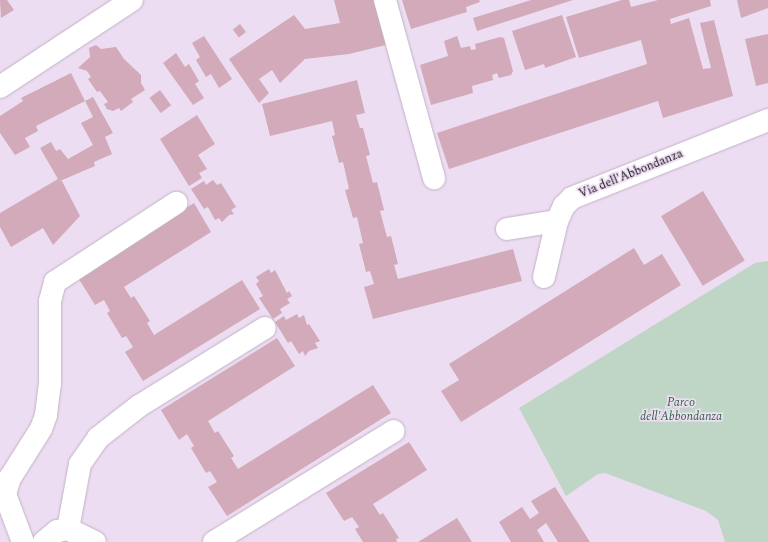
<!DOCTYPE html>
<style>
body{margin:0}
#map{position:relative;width:768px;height:542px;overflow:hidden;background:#edddf2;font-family:Spectral,serif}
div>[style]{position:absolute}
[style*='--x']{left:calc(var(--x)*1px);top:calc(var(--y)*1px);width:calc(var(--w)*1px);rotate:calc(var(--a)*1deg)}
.green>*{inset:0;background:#bfd5c6}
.building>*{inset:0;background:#d2aab9;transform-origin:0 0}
.roads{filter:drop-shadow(0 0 1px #c1b2c6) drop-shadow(0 0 1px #c1b2c6)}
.minor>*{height:22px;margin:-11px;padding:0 11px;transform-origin:11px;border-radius:11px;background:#fff}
.major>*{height:22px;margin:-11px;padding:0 11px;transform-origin:11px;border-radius:11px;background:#fff}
span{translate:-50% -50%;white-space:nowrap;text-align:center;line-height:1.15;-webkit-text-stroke:3.5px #edddf2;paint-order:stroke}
.street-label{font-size:12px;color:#130e15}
.park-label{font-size:12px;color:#2d6544;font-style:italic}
</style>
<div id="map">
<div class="green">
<i style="clip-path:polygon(768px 261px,768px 542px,725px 542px,718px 520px,706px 511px,605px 473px,598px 474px,566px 496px,519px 408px,755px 263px)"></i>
</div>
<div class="building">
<i style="clip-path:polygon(0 0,7px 0,14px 10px,1px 18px)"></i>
<i style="clip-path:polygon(334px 0,374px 0,378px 16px,381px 16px,386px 45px,349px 54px,305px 59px,280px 83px,272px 70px,259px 79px,269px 93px,259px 103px,229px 59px,294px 15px,305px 29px,340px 23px)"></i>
<i style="clip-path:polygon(402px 0,479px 0,480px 2px,466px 7px,467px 12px,411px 29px)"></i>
<i style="clip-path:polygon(531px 0,573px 0,477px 31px,473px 18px)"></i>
<i style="clip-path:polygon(622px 0,629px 0,631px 7px,658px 0,710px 0,711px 6px,670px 19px,671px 24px,689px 18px,703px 69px,711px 68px,700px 23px,714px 20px,733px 96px,663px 118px,658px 101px,449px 169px,437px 133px,647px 64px,641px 40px,579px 58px,566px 17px)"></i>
<i style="clip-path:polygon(737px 0,768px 0,768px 8px,741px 18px)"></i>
<i style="clip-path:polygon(562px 15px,576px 57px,545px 68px,544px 64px,525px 70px,512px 31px)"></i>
<i style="left:240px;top:24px;width:10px;height:9px;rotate:53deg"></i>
<i style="clip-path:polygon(768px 34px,768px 83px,756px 86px,745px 39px)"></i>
<i style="clip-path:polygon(204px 36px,232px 79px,219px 88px,211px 74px,206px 77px,196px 60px,200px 57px,192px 43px)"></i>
<i style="clip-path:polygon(457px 36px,461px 48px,470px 46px,471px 50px,476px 49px,475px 44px,500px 37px,504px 38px,513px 71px,511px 75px,499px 78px,497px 73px,492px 75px,493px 80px,472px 86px,473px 93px,431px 105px,420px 65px,448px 56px,444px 41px)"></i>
<i style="clip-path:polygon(96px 45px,101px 49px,116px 47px,124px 59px,141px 75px,141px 83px,145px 90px,131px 99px,133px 102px,121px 111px,119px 108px,113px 111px,107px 109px,104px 104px,108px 102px,100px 91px,97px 92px,88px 79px,91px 77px,87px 71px,78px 68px,90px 57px,89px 48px)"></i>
<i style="clip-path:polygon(176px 53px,185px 67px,189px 64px,199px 81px,195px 84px,204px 98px,193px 105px,163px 63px)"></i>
<i style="clip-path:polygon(71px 73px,85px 101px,36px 126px,38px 131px,25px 138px,30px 147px,15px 155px,0 133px,0 116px,23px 101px,21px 98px)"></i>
<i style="clip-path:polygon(357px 80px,365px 113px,356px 115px,360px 128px,363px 128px,370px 155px,366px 156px,373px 183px,377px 182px,384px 210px,380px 211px,387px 237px,391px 236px,398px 264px,394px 265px,398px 279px,513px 249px,522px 281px,373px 319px,364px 287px,374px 284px,370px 271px,366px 272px,359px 244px,363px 243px,357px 217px,353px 218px,345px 190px,349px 189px,343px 162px,339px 163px,332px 136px,335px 135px,332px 121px,270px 136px,262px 104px)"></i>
<i style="left:160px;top:90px;width:19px;height:13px;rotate:54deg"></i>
<i style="clip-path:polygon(93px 97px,113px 133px,105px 137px,112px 154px,94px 162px,95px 166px,60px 181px,62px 181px,80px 216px,53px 245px,43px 228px,11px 247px,0 227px,0 213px,58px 179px,40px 148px,51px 142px,56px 151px,60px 149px,68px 159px,93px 145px,81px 123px,93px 117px,85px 101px)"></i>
<i style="clip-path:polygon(197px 115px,215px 144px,198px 155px,207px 169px,199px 173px,202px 178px,189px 186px,160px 139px)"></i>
<i style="clip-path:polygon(213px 180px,217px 185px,221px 183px,236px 207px,231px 210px,234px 214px,229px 215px,222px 222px,219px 218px,215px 220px,208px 207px,204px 209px,191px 189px,204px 181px,206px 185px)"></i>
<i style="left:703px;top:191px;width:81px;height:49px;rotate:59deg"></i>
<i style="clip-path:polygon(194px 203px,211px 232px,124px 287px,131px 298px,134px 296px,150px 321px,147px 323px,154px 335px,242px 280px,260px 309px,143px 381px,125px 352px,133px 347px,126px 336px,122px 338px,107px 313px,110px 311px,104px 300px,95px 305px,77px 276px)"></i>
<i style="clip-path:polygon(634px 248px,644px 265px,662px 254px,681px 285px,461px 422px,441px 391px,459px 380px,449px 364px)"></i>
<i style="clip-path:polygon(269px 269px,271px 273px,275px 270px,287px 293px,289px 291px,292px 296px,287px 299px,290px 303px,280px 309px,282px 313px,273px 319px,259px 298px,263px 296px,256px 284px,259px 281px,256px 277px)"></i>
<i style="clip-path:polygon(297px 314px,299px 318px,304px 315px,307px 325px,309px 324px,320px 341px,315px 343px,318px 348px,309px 351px,305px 356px,303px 351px,299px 354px,291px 341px,288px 343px,275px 322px,284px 316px,286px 320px)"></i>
<i style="clip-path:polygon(277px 338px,295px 366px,208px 421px,215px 433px,218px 431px,234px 456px,231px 458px,238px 469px,373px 385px,391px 413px,227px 516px,208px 487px,217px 482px,210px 471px,206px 473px,191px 448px,194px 446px,187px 434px,179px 440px,161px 410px)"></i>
<i style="clip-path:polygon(409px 442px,427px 470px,373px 504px,380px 515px,383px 513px,399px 538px,396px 539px,397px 542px,363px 542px,355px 529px,359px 527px,352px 517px,344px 521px,326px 493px)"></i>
<i style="clip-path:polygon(555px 487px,590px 542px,558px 542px,546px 523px,537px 530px,544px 542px,511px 542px,499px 522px,522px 507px,530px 519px,539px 513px,531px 501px)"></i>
<i style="clip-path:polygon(457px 518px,472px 542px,418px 542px)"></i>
</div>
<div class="roads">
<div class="minor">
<i style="--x:385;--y:0;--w:185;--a:74.6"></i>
<i style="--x:507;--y:229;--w:51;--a:-9.1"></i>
<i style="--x:544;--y:277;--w:57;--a:-76.9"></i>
<i style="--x:557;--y:221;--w:17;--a:-65"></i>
<i style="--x:564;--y:206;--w:11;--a:-45"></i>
<i style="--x:572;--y:198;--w:211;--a:-21.7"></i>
<i style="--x:68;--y:529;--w:66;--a:-79.5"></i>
<i style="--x:80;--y:464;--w:32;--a:-55"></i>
<i style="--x:98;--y:438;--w:52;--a:-38"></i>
<i style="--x:139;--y:406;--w:148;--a:-31.8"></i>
<i style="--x:23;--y:542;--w:51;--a:-110.6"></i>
<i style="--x:5;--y:494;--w:17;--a:-73"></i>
<i style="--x:10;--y:478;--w:58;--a:-57.7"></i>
<i style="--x:41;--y:429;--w:15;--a:-70"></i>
<i style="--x:46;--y:415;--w:31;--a:-83"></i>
<i style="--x:50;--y:384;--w:83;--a:-90"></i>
<i style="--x:50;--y:301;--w:20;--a:-75"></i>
<i style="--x:55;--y:282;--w:145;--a:-33.1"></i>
<i style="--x:44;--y:542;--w:17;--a:-40"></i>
<i style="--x:57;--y:531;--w:11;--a:-10"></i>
<i style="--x:68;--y:529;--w:30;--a:26"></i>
<i style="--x:214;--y:542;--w:211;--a:-31.7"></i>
</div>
<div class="major">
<i style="--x:0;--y:87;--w:158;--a:-33.4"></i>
</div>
</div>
<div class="street-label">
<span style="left:631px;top:174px;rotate:-22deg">Via dell'Abbondanza</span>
</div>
<div class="park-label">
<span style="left:681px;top:410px">Parco<br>dell'Abbondanza</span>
</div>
</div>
